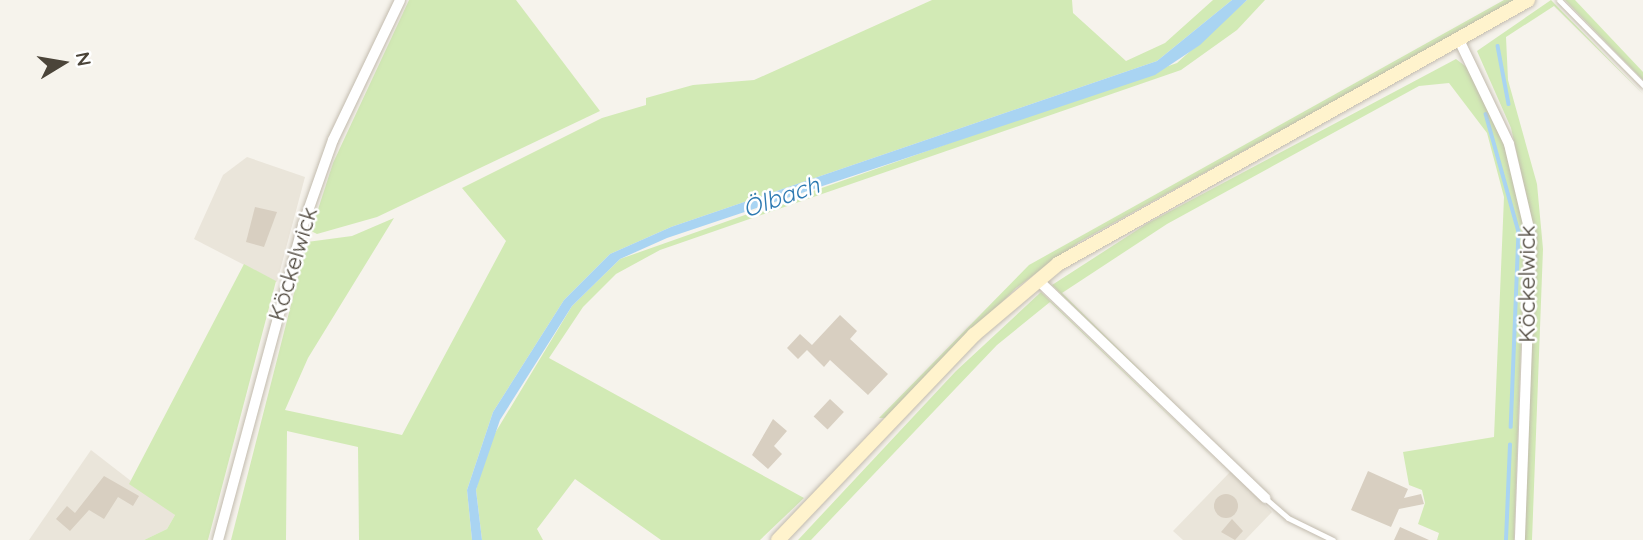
<!DOCTYPE html>
<meta charset="utf-8">
<style>
body{margin:0}
#map{position:relative;width:1643px;height:540px;overflow:hidden;background:#f6f3ec;font-family:Quicksand,sans-serif}
div>[style]{position:absolute}
[style*='--x']{left:calc(var(--x)*1px);top:calc(var(--y)*1px);width:calc(var(--w)*1px);rotate:calc(var(--a)*1deg)}
.residential>*{inset:0;background:#eae5da}
.green>*{inset:0;background:#d2eab5}
.water>*{inset:0;background:#a9d4f2}
.stream>*{height:3.5px;margin:-1.75px;padding:0 1.75px;transform-origin:1.75px;border-radius:1.75px;background:#a9d4f2}
.building>*{inset:0;background:#d8cfc1;transform-origin:0 0}
.round{border-radius:50%}
.roads{filter:drop-shadow(0 0 2px #c2bbae) drop-shadow(0 0 2px #c2bbae)}
.lane>*{height:5px;margin:-2.5px;padding:0 2.5px;transform-origin:2.5px;border-radius:2.5px;background:#fff}
.street>*{height:10px;margin:-5px;padding:0 5px;transform-origin:5px;border-radius:5px;background:#fff}
.secondary>*{height:14px;margin:-7px;padding:0 7px;transform-origin:7px;border-radius:7px;background:#fff3cd}
span{translate:-50% -50%;white-space:nowrap;text-align:center;line-height:1.15;-webkit-text-stroke:5px #fff;paint-order:stroke}
.street-label{font-size:23px;color:#4b4439}
.water-label{font-size:24px;color:#2e7ab2;font-style:italic}
.north{position:absolute;left:28px;top:28px;width:70px;height:70px;-webkit-text-stroke:5px #fff;paint-order:stroke;rotate:79deg;font-size:19px;font-weight:700;line-height:28px;text-align:center;color:#4b4439}
.north::after{content:'';display:block;margin:auto;width:24px;height:32px;background:#4b4439;clip-path:polygon(50% 0,100% 100%,50% 72%,0 100%)}
</style>
<div id="map">
<div class="residential">
<i style="clip-path:polygon(247px 157px,305px 177px,277px 282px,194px 239px,223px 175px)"></i>
<i style="clip-path:polygon(91px 450px,175px 515px,167px 529px,144px 540px,29px 540px)"></i>
<i style="clip-path:polygon(1232px 470px,1272px 512px,1245px 540px,1183px 540px,1173px 531px)"></i>
</div>
<div class="green">
<i style="clip-path:polygon(409px 0,516px 0,600px 111px,377px 217px,317px 234px,311px 231px,333px 163px)"></i>
<i style="clip-path:polygon(932px 0,1072px 0,1073px 13px,1126px 61px,1165px 43px,1213px 0,1232px 0,1157px 61px,671px 227px,610px 254px,564px 300px,493px 412px,467px 490px,472px 540px,359px 540px,358px 447px,287px 431px,286px 540px,231px 540px,307px 242px,352px 236px,394px 218px,308px 358px,285px 410px,402px 435px,506px 241px,462px 188px,602px 118px,646px 105px,646px 98px,693px 85px,754px 80px)"></i>
<i style="clip-path:polygon(1247px 0,1265px 0,1237px 30px,1181px 70px,660px 250px,616px 274px,583px 307px,549px 358px,804px 498px,760px 540px,661px 540px,575px 479px,537px 529px,543px 540px,482px 540px,476px 490px,489px 443px,572px 306px,620px 259px,1177px 63px)"></i>
<i style="clip-path:polygon(1504px 0,1517px 0,1079px 242px,1016px 288px,887px 418px,879px 418px,1029px 265px)"></i>
<i style="clip-path:polygon(1551px 0,1643px 94px,1554px 6px,1506px 37px,1508px 80px,1537px 184px,1543px 249px,1532px 540px,1524px 540px,1536px 237px,1511px 128px,1477px 51px)"></i>
<i style="clip-path:polygon(1565px 0,1575px 0,1643px 72px,1643px 80px)"></i>
<i style="clip-path:polygon(1456px 59px,1469px 69px,1507px 148px,1525px 230px,1514px 540px,1437px 540px,1439px 533px,1418px 524px,1425px 503px,1422px 490px,1409px 485px,1403px 452px,1494px 437px,1504px 197px,1487px 133px,1449px 83px,1419px 86px,1167px 224px,1062px 293px,1267px 495px,1052px 285px,1148px 223px)"></i>
<i style="clip-path:polygon(244px 264px,276px 281px,208px 540px,144px 540px,167px 529px,175px 515px,129px 484px)"></i>
<i style="clip-path:polygon(1041px 292px,1229px 473px,1050px 302px,997px 345px,811px 540px,798px 540px,956px 371px)"></i>
</div>
<div class="water">
<i style="clip-path:polygon(1232px 0,1247px 0,1200px 45px,1155px 75px,667px 238px,620px 259px,572px 306px,500px 420px,476px 490px,482px 540px,472px 540px,467px 490px,493px 412px,564px 300px,610px 254px,671px 227px,1157px 61px)"></i>
</div>
<div class="stream">
<i style="--x:1498;--y:46;--w:59;--a:79.3"></i>
<i style="--x:1486;--y:114;--w:123;--a:74.4"></i>
<i style="--x:1519;--y:232;--w:195;--a:92.3"></i>
<i style="--x:1506;--y:540;--w:95;--a:-87.6"></i>
</div>
<div class="building">
<i style="clip-path:polygon(255px 207px,277px 212px,264px 247px,246px 242px)"></i>
<i style="clip-path:polygon(840px 315px,857px 331px,850px 339px,888px 374px,868px 395px,830px 360px,824px 367px,807px 350px,798px 359px,787px 348px,800px 334px,812px 345px)"></i>
<i style="left:830px;top:399px;width:19px;height:24px;rotate:43deg"></i>
<i style="clip-path:polygon(773px 419px,787px 431px,774px 446px,782px 454px,768px 469px,752px 455px)"></i>
<i style="clip-path:polygon(1368px 471px,1408px 489px,1404px 498px,1421px 494px,1424px 504px,1399px 509px,1391px 527px,1351px 510px)"></i>
<i style="clip-path:polygon(104px 476px,139px 496px,133px 506px,118px 497px,104px 519px,89px 510px,70px 531px,56px 519px,67px 506px,75px 513px)"></i>
<i class="round" style="left:1214px;top:494px;width:24px;height:24px"></i>
<i style="clip-path:polygon(1232px 519px,1243px 531px,1235px 540px,1221px 532px)"></i>
<i style="clip-path:polygon(1400px 527px,1429px 540px,1394px 540px)"></i>
</div>
<div class="roads">
<div class="lane">
<i style="--x:1559;--y:0;--w:120;--a:45.3"></i>
<i style="--x:1265;--y:498;--w:30;--a:41"></i>
<i style="--x:1288;--y:518;--w:50;--a:26.1"></i>
</div>
<div class="street">
<i style="--x:1460;--y:42;--w:113;--a:64.3"></i>
<i style="--x:1509;--y:144;--w:96;--a:76.7"></i>
<i style="--x:1531;--y:237;--w:303;--a:92.1"></i>
<i style="--x:1038;--y:280;--w:315;--a:43.8"></i>
<i style="--x:218;--y:540;--w:326;--a:-74.9"></i>
<i style="--x:303;--y:225;--w:90;--a:-70.6"></i>
<i style="--x:333;--y:140;--w:155;--a:-64.4"></i>
</div>
<div class="secondary">
<i style="--x:778;--y:540;--w:284;--a:-46.3"></i>
<i style="--x:974;--y:335;--w:110;--a:-40.2"></i>
<i style="--x:1058;--y:264;--w:539;--a:-29.32"></i>
</div>
</div>
<div class="street-label">
<span style="left:293px;top:264px;rotate:-73deg">Köckelwick</span>
<span style="left:1527px;top:284px;rotate:-90deg">Köckelwick</span>
</div>
<div class="water-label">
<span style="left:781px;top:197px;rotate:-19deg">Ölbach</span>
</div>
<div class="north">N</div>
</div>
